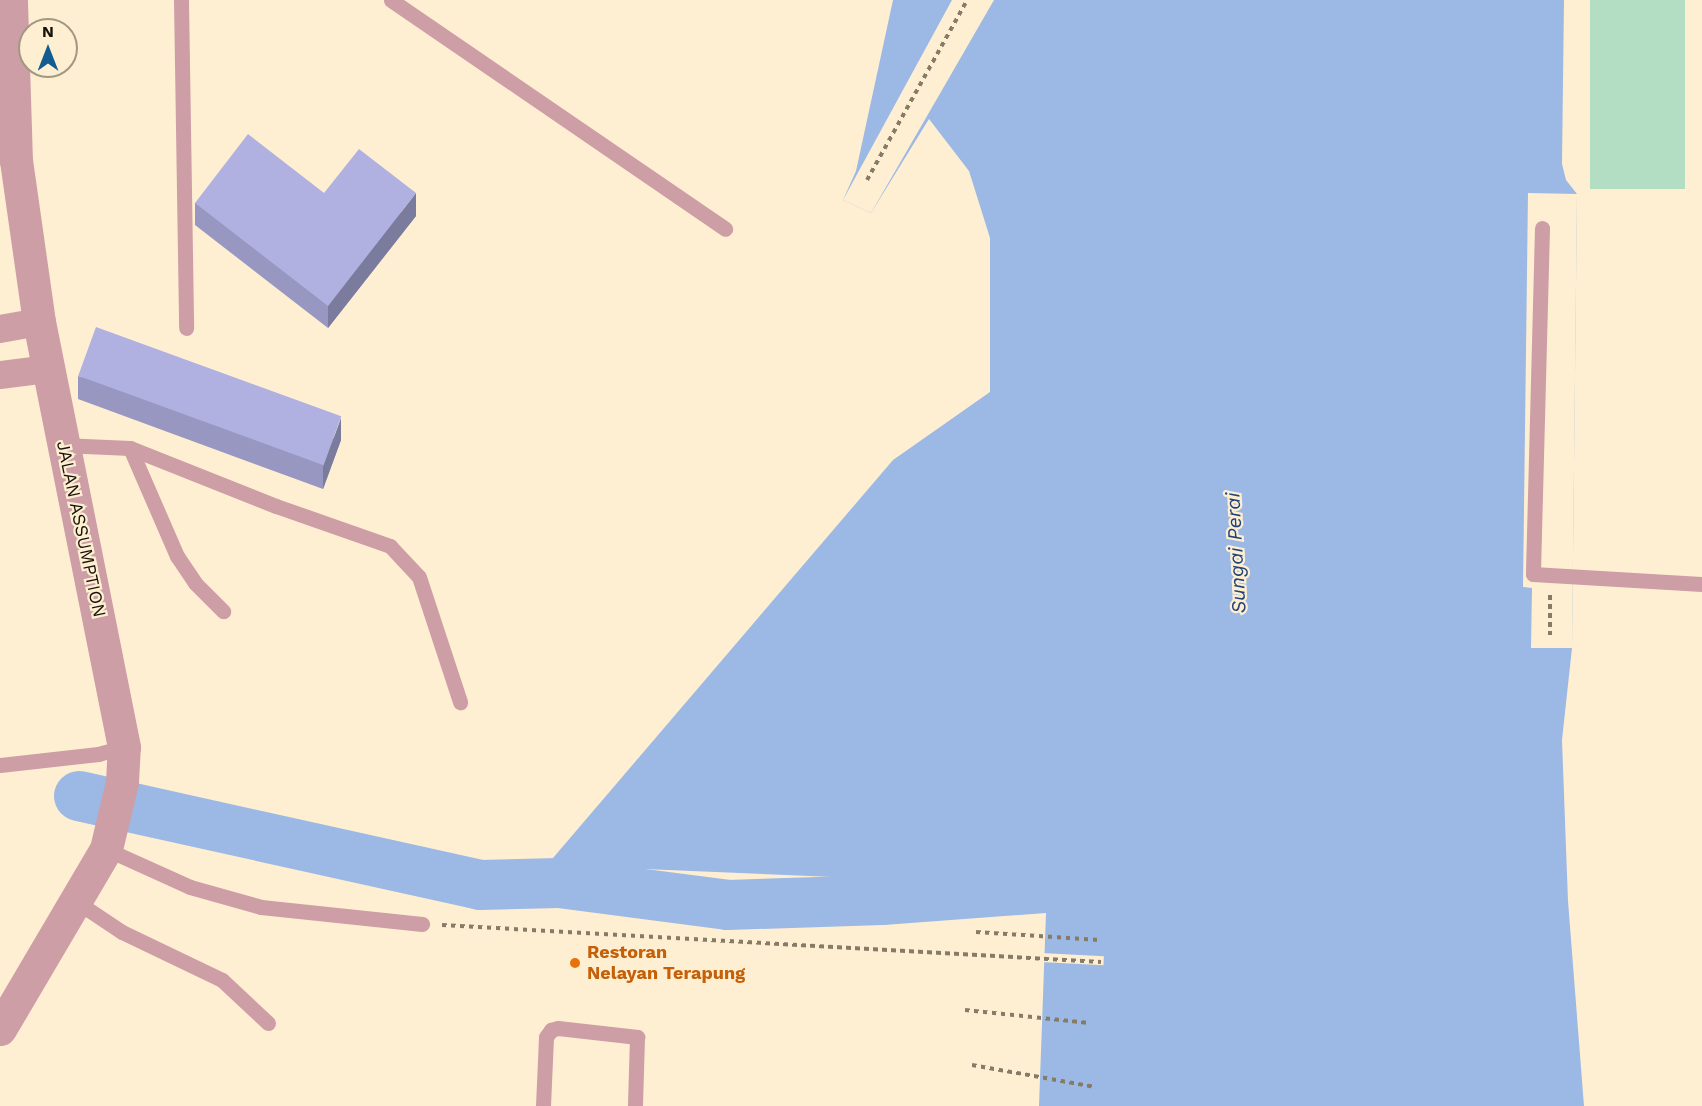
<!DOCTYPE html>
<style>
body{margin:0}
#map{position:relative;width:1702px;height:1106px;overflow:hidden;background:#feefd2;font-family:"Work Sans",sans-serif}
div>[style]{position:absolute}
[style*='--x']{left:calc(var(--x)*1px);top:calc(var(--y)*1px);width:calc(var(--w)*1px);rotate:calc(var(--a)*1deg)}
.green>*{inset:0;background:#b4dec3;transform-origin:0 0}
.water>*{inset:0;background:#9cb8e4}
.pier>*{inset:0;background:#feefd2;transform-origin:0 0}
.river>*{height:50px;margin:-25px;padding:0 25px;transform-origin:25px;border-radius:25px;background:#9cb8e4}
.path>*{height:4px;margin-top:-2px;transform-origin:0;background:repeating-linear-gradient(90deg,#857b67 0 4.5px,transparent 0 9px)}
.service>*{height:15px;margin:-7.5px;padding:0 7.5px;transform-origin:7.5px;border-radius:7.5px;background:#ce9ea6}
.minor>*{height:28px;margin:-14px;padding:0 14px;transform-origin:14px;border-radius:14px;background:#ce9ea6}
.tertiary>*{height:33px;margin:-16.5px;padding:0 16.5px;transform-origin:16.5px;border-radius:16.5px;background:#ce9ea6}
.wall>*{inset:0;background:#9797c2}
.shaded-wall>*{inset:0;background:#7b7b9e}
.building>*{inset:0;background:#b0b0e1;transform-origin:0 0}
.dots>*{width:16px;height:16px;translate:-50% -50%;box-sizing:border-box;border:3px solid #feefd2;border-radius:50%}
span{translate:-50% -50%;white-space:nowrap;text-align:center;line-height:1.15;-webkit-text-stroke:4.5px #feefd2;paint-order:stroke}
.street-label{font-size:18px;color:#181308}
.food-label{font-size:18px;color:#c56008;font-weight:700}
.left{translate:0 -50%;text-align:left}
.water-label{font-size:20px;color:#21437a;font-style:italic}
.north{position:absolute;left:18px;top:18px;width:60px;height:60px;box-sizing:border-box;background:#feefd2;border:2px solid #a29781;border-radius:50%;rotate:0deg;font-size:16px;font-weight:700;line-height:24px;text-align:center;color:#181308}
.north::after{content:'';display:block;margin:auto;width:21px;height:27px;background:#135c90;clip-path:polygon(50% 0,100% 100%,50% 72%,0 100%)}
</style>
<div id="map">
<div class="green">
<i style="left:1590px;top:0;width:95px;height:189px"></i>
</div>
<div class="water">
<i style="clip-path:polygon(893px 0,1564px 0,1562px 164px,1566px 180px,1577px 194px,1572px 648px,1562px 740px,1568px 901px,1584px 1106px,1039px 1106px,1047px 886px,547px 865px,893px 460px,990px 392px,990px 238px,969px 171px,929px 119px,871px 213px,843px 200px,856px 171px)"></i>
</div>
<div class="pier">
<i style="clip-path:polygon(952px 0,994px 0,871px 213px,843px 200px)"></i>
<i style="clip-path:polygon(1528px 193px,1577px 194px,1572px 648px,1531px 648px,1532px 588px,1523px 587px)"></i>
<i style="left:1041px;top:953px;width:63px;height:9px;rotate:3deg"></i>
</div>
<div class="river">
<i style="--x:79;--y:796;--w:411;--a:12.5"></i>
<i style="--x:480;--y:885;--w:79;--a:-1.5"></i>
<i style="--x:559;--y:883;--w:170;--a:7.4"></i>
<i style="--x:728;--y:905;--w:154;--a:-1.9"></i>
<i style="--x:882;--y:900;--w:233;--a:-4.2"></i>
</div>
<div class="path">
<i style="--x:867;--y:180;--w:206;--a:-60.9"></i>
<i style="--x:1550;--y:595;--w:44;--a:90"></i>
<i style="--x:442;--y:925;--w:660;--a:3.21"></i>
<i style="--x:976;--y:932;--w:123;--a:3.7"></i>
<i style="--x:965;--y:1010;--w:125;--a:6"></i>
<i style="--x:972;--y:1065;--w:125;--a:10.1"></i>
</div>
<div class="service">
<i style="--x:181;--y:0;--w:328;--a:89.1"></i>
<i style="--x:391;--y:0;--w:405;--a:34.4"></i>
<i style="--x:1542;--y:228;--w:346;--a:91.5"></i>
<i style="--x:1533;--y:574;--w:169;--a:3.4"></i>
<i style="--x:62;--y:445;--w:68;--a:2.5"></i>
<i style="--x:130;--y:448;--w:157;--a:21.7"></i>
<i style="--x:276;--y:506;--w:121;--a:19.3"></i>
<i style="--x:390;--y:546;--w:42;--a:46.9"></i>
<i style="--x:419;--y:577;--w:132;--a:71.8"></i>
<i style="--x:130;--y:448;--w:118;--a:66.5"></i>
<i style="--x:177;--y:556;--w:32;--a:56"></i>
<i style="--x:195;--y:583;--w:40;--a:45"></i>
<i style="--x:0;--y:765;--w:99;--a:-6.4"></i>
<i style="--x:98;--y:754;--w:27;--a:-15"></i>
<i style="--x:106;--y:849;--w:92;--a:24.3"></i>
<i style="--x:190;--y:887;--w:74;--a:15.7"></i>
<i style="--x:261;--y:907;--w:162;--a:6"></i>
<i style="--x:77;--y:902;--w:54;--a:33.7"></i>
<i style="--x:122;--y:932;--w:111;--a:25.6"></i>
<i style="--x:222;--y:980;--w:63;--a:43.1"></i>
<i style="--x:543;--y:1106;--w:69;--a:-87.5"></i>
<i style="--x:546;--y:1037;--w:9;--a:-54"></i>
<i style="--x:551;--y:1030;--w:7;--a:-16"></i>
<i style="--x:558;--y:1028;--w:80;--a:6.5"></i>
<i style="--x:637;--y:1037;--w:69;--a:91.7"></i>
</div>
<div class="minor">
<i style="--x:0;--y:329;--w:40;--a:-10"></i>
<i style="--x:0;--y:375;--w:47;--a:-7.3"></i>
</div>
<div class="tertiary">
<i style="--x:0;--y:1029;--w:209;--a:-59.5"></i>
<i style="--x:106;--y:849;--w:69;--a:-76.6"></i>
<i style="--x:122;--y:782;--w:35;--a:-87"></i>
<i style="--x:124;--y:747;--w:433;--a:-101.3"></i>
<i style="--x:39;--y:322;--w:163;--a:-98.1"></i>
<i style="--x:16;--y:161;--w:161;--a:-91.8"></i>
</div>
<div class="wall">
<i style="clip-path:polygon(324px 193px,416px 216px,328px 328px,195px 225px,195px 203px)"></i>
<i style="clip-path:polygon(78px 376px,341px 440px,323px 489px,78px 399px)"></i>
</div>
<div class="shaded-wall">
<i style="clip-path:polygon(416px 193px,416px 216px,328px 328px,328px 306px)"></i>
<i style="clip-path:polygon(341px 418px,341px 440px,323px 489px,323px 467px)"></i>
</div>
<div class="building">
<i style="clip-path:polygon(248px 134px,324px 193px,359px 149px,416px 193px,328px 306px,195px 203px)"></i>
<i style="left:96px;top:327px;width:261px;height:52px;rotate:20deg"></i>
</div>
<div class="dots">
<i style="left:575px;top:963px;background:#e8710a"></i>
</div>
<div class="street-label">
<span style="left:81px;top:529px;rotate:78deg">JALAN ASSUMPTION</span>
</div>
<div class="food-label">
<span class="left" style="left:587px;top:963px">Restoran<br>Nelayan Terapung</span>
</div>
<div class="water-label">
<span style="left:1236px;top:553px;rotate:-93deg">Sungai Perai</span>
</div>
<div class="north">N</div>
</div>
